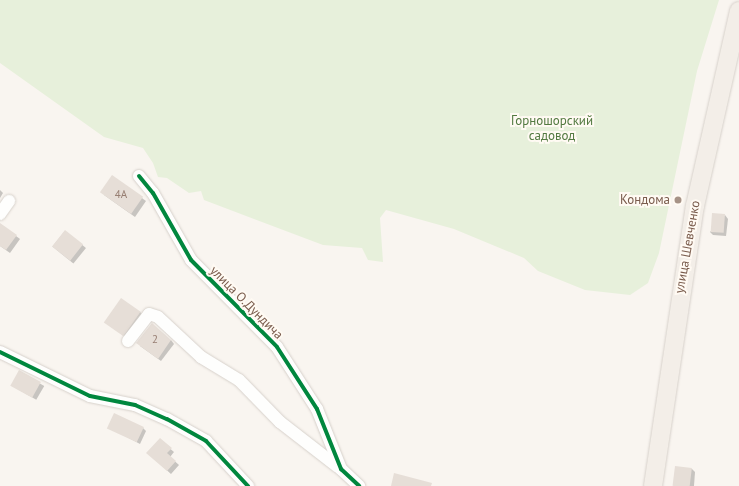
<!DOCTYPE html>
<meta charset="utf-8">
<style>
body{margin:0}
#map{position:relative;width:739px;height:486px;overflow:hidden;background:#f9f5f0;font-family:"PT Sans",sans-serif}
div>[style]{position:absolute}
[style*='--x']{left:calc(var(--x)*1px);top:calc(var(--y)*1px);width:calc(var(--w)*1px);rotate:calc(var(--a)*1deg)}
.green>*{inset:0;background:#e7f0db}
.shadow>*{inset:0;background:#0003;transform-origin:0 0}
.building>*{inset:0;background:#e6ded7;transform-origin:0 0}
.roads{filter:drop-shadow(0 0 1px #d7d1cb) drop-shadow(0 0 1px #d7d1cb)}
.street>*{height:12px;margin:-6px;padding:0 6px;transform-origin:6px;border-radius:6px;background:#fefefd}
.primary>*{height:18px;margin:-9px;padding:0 9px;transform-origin:9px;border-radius:9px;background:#f3eee8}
.cycleway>*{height:4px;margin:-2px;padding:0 2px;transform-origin:2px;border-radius:2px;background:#00873e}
.dots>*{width:11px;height:11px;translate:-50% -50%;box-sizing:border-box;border:2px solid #fffaf3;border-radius:50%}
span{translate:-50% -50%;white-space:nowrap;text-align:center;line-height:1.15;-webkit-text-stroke:4px #fffaf3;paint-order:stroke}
.number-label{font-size:11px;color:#977e72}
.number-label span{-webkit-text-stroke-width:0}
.park-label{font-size:13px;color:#537a41}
.poi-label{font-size:13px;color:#7a5c4d}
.right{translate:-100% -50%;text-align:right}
.street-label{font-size:13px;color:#7a5c4d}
</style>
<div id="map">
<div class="green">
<i style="clip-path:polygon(0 0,719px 0,697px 71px,659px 253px,648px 283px,630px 295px,585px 290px,538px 271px,524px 258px,454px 229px,386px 210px,380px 218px,383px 262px,368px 260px,362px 248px,323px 245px,204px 200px,201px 191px,189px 193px,167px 178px,158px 177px,153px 163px,143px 148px,104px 137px,0 63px)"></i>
</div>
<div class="shadow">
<i style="clip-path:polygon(112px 176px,146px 201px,135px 217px,104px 195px)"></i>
<i style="clip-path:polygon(0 190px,3px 193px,0 198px)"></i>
<i style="clip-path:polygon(725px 215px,728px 219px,726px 236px,713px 235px,710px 232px)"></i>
<i style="clip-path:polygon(0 224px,20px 239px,10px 253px,0 246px)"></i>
<i style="left:65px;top:231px;width:27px;height:20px;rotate:39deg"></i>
<i style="clip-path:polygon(140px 312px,145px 317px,129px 339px,106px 323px)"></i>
<i style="clip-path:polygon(171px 340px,174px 344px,161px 361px,140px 346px)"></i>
<i style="left:20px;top:372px;width:28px;height:16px;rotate:30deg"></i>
<i style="clip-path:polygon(108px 427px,143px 428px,146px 431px,140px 444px)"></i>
<i style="clip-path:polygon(160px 440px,174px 452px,170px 457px,179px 465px,171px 474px,151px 456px)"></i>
<i style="clip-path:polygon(676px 467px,692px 469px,695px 472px,694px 486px,675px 486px)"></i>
</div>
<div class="building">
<i style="left:112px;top:175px;width:38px;height:21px;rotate:35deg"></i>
<i style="left:712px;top:213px;width:13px;height:19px;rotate:4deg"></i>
<i style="clip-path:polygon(0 223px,17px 235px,6px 250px,0 246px)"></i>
<i style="left:65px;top:230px;width:23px;height:21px;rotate:38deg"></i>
<i style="left:121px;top:298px;width:24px;height:30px;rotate:35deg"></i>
<i style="clip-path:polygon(152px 323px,171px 340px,158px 359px,136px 343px)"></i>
<i style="left:19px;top:370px;width:25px;height:18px;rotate:29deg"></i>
<i style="left:114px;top:413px;width:33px;height:17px;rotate:25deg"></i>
<i style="clip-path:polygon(160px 438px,172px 448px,167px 453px,176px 461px,167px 471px,146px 453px)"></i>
<i style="left:675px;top:466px;width:17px;height:20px;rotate:7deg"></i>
<i style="clip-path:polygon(394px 473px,432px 483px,431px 486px,391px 486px)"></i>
</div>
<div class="roads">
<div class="street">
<i style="--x:139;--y:176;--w:22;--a:51"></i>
<i style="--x:153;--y:193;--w:77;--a:60.4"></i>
<i style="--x:191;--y:260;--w:122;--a:45.3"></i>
<i style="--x:277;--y:347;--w:74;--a:57.2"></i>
<i style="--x:317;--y:409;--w:65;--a:68.2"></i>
<i style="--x:341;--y:469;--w:25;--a:43"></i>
<i style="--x:0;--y:214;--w:16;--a:-55"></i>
<i style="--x:128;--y:341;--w:34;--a:-52"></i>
<i style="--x:149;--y:314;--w:9;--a:18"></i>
<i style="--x:158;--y:317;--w:59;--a:42.9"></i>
<i style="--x:201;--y:357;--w:44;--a:31.2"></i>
<i style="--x:239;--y:380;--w:59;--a:45.7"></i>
<i style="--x:280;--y:422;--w:73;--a:37.8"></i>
<i style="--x:0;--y:352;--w:100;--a:26.1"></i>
<i style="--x:90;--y:396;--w:46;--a:11.3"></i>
<i style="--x:135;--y:405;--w:35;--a:24"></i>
<i style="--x:167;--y:419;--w:45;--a:29.4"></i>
<i style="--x:206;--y:441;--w:62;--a:47"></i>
</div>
<div class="primary">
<i style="--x:653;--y:486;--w:283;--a:-81.5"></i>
<i style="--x:695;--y:206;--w:200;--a:-77.3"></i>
</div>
</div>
<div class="cycleway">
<i style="--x:139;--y:176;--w:22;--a:51"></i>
<i style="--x:153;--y:193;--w:77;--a:60.4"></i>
<i style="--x:191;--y:260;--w:122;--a:45.3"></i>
<i style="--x:277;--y:347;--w:74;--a:57.2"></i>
<i style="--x:317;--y:409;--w:65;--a:68.2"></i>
<i style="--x:341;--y:469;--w:25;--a:43"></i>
<i style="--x:0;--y:352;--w:100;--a:26.1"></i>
<i style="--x:90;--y:396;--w:46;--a:11.3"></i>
<i style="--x:135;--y:405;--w:35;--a:24"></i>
<i style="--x:167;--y:419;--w:45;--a:29.4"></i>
<i style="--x:206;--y:441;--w:62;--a:47"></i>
</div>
<div class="dots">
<i style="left:678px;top:200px;background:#a69286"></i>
</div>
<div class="number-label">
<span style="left:121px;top:194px">4А</span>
<span style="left:155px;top:339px">2</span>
</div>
<div class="park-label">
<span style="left:552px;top:129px">Горношорский<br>садовод</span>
</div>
<div class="poi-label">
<span class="right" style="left:670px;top:200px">Кондома</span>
</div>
<div class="street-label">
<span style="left:688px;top:247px;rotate:-80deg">улица Шевченко</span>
<span style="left:246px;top:303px;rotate:45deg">улица О.Дундича</span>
</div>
</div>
